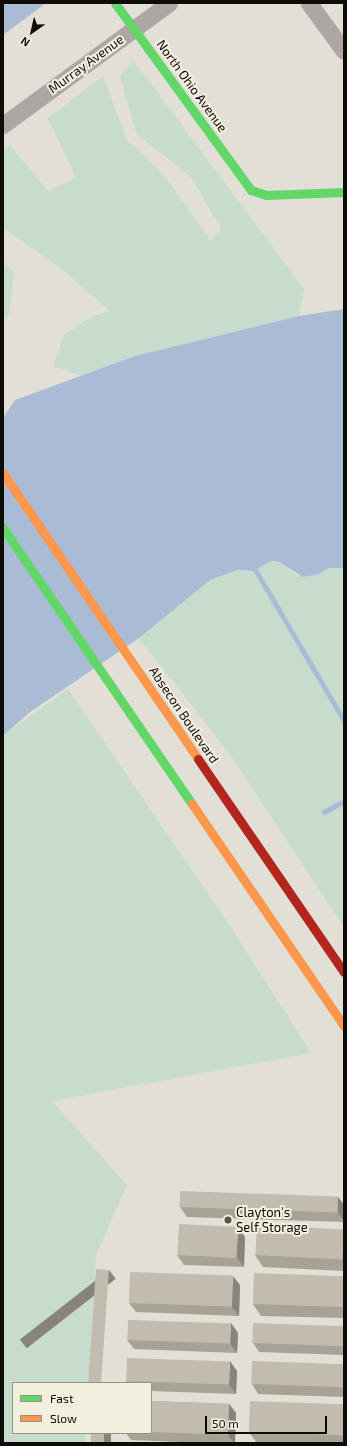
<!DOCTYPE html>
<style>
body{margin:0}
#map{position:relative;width:347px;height:1446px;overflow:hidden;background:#e1dfd6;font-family:"Exo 2",sans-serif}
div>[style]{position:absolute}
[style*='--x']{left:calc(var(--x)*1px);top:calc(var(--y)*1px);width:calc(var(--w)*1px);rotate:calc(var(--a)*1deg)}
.green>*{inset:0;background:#c7dccd}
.water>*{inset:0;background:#aabbd6}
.stream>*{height:5px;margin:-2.5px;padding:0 2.5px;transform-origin:2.5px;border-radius:2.5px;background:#aabbd6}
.street>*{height:17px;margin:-8.5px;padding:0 8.5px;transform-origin:8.5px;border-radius:8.5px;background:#aea6a4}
.fast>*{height:9px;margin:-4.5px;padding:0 4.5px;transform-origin:4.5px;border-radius:4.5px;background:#63d668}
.slow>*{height:9px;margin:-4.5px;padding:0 4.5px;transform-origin:4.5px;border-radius:4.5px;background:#ff974d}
.jam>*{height:9px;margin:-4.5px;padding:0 4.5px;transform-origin:4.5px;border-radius:4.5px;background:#b3261e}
.wall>*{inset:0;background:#a7a296}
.shaded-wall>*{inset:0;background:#88847a;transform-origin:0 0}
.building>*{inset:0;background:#c2bcaf;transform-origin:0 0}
.dots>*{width:11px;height:11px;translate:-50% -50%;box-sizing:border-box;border:2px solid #f2efdf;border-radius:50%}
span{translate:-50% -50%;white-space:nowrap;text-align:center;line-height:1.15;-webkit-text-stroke:4px #f2efdf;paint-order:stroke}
.street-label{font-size:13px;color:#0d0c07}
.poi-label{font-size:13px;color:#0d0c07}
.left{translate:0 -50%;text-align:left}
.frame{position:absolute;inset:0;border:4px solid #0d0c07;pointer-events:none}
.legend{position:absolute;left:12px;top:1382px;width:140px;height:52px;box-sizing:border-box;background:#f2efdf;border:1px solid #969489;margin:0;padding:5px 7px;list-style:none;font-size:12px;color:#0d0c07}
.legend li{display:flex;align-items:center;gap:8px;height:20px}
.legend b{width:20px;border:1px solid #969489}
.north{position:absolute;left:12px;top:12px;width:40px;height:40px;-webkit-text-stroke:3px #f2efdf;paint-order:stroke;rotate:214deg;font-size:11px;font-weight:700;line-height:16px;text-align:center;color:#0d0c07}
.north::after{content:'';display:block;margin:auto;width:14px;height:18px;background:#0d0c07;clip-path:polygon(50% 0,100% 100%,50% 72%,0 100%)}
.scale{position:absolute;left:205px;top:1416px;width:122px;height:18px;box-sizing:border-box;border:2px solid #0d0c07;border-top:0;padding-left:5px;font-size:12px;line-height:14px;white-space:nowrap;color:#0d0c07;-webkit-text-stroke:3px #f2efdf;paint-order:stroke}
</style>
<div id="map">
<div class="green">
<i style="clip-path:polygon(133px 60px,304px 289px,299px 316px,135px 356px,82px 376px,53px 366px,64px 335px,91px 317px,110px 311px,58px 266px,3px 228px,3px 150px,10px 145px,48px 191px,76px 178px,48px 118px,103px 76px,127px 140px,163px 174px,211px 241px,221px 228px,190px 176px,136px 133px,120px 76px)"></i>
<i style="clip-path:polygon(3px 262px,14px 273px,9px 315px,3px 321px)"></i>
<i style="clip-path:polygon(269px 561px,277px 561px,297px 576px,319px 574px,329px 568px,344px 568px,344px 927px,229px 753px,139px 638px,210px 580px,237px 570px,254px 571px)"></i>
<i style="clip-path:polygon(68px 689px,230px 926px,311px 1053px,52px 1101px,127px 1185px,96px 1255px,88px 1383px,13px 1383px,13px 1433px,86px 1433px,85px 1443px,3px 1443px,3px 736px)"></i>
</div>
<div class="water">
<i style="clip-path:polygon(3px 3px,46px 3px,3px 35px)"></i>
<i style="clip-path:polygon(344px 309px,344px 568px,329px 568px,319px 574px,303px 577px,277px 561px,270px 561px,254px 571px,237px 570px,210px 580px,139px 638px,30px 712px,3px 736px,3px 418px,15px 400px,135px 356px,299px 316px)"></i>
</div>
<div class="stream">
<i style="--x:256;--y:571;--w:174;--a:59.6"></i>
<i style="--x:324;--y:812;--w:23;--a:-29"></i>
</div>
<div class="street">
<i style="--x:309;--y:3;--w:59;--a:53.9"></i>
<i style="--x:3;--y:125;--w:206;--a:-36.3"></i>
</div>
<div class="fast">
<i style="--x:115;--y:3;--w:231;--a:54"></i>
<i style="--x:251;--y:190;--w:16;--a:18"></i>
<i style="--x:266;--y:195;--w:78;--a:-2.2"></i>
<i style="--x:3;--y:528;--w:335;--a:55.6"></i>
</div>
<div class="slow">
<i style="--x:3;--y:473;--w:346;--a:55.7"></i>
<i style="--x:192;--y:804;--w:269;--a:55.6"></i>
</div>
<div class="jam">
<i style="--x:198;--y:759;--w:258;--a:55.6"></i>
</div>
<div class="wall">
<i style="clip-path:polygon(338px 1197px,344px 1205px,344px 1222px,187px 1217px,180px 1207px)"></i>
<i style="clip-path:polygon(344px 1229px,344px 1271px,263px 1267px,255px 1255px)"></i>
<i style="clip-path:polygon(245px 1237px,244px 1267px,184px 1265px,177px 1255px)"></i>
<i style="clip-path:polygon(344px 1276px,344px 1318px,261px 1316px,253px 1304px)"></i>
<i style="clip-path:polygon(240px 1285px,239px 1316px,136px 1312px,129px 1303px)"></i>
<i style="clip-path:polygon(344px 1326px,344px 1355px,259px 1352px,253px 1343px)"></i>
<i style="clip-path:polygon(238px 1333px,237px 1353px,134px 1349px,127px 1340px)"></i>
<i style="clip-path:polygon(344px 1364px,344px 1397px,258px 1394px,252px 1384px)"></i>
<i style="clip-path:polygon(237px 1371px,236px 1394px,151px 1391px,151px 1383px,128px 1383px,126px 1381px)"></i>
<i style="clip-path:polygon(151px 1401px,229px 1404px,236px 1413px,235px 1443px,205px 1443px,131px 1440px,126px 1433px,151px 1433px)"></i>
<i style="clip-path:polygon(344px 1404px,344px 1443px,257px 1443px,249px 1432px)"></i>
</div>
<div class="shaded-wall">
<i style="clip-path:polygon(338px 1197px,344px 1205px,344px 1221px,338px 1213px)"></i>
<i style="clip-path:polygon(238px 1227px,245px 1237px,244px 1267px,237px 1258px)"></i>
<i style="left:109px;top:1270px;width:11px;height:113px;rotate:52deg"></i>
<i style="clip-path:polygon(233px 1276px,240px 1285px,239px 1316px,232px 1307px)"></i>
<i style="clip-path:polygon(231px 1323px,238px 1333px,237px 1353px,230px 1343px)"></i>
<i style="clip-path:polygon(230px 1361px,237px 1371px,236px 1394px,229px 1385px)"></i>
<i style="clip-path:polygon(229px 1404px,236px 1413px,235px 1443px,234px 1443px,228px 1435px)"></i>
<i style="left:104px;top:1433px;width:7px;height:10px"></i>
</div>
<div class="building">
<i style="left:180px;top:1191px;width:158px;height:16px;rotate:2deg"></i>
<i style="left:179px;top:1224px;width:59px;height:31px;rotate:3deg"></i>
<i style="left:257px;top:1225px;width:87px;height:30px;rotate:3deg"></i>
<i style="left:96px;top:1269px;width:13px;height:114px;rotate:4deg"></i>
<i style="left:130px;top:1272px;width:103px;height:31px;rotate:2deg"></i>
<i style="left:254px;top:1273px;width:90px;height:31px;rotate:2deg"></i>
<i style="left:128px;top:1320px;width:103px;height:20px;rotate:2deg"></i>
<i style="left:253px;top:1323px;width:91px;height:20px;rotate:2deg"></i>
<i style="left:127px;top:1358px;width:103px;height:23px;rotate:2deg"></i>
<i style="left:252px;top:1361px;width:92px;height:23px;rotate:2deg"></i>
<i style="left:151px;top:1401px;width:78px;height:31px;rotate:2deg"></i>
<i style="left:250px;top:1401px;width:94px;height:31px;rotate:2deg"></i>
<i style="left:91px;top:1433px;width:13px;height:10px"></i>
</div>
<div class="dots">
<i style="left:228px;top:1220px;background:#57564f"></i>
</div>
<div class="street-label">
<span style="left:86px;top:64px;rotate:-36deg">Murray Avenue</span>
<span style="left:192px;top:86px;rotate:54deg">North Ohio Avenue</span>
<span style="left:184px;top:715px;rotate:56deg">Absecon Boulevard</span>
</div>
<div class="poi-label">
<span class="left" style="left:236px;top:1220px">Clayton's<br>Self Storage</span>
</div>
<div class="frame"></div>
<ul class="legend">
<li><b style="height:5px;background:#63d668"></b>Fast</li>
<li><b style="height:5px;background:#ff974d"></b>Slow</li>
</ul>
<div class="north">N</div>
<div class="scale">50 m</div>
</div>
